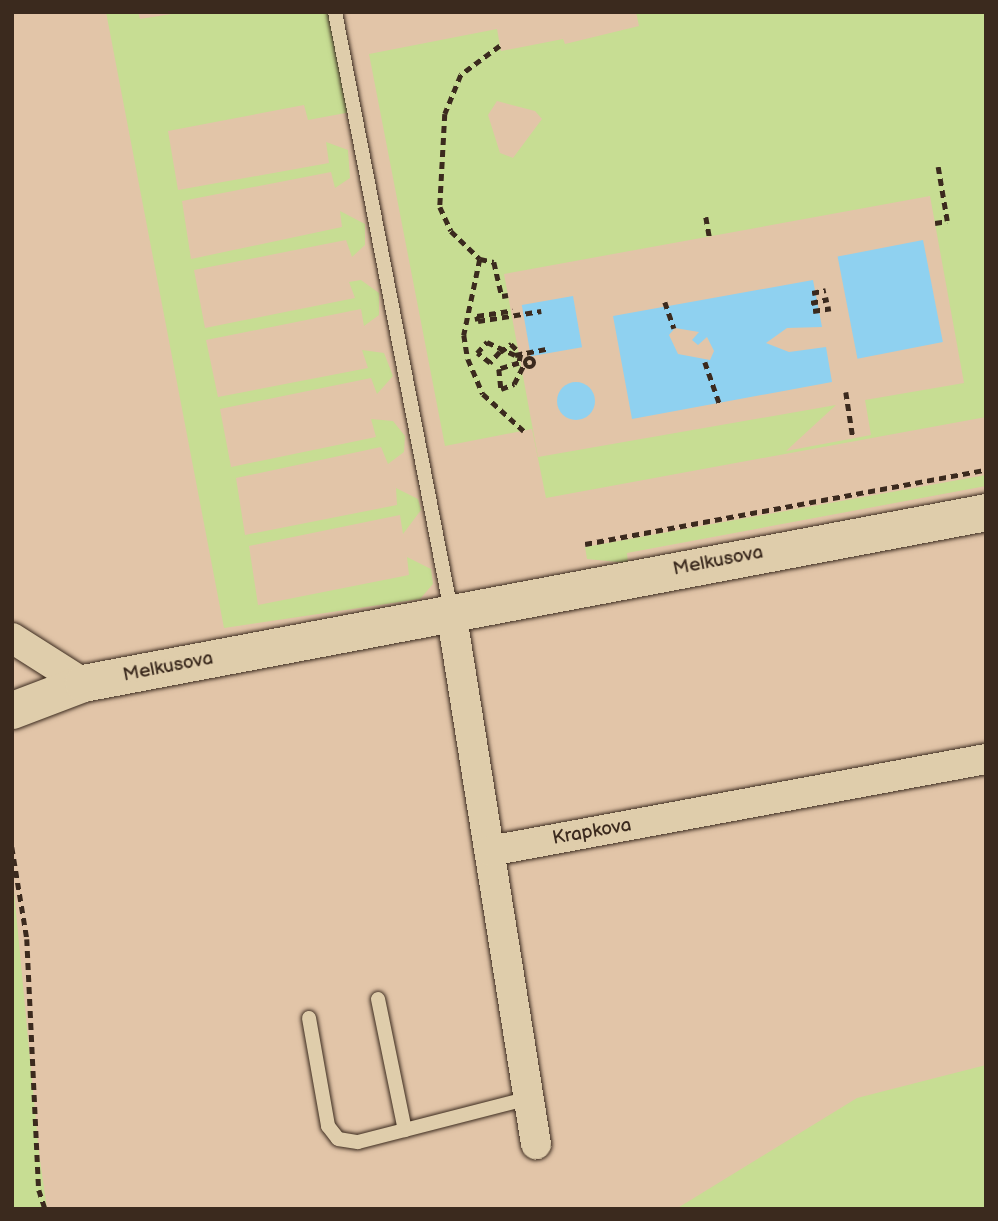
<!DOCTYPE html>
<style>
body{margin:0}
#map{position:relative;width:998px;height:1221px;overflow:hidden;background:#e2c5a8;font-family:"Balsamiq Sans",sans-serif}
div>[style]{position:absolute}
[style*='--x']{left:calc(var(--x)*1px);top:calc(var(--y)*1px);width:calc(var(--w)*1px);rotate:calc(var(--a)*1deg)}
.green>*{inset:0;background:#c7dd93}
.water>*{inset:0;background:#8fd1f0;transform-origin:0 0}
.round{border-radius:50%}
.path>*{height:4.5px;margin-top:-2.25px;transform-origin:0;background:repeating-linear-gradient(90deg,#3b2a1e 0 7px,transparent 0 12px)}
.path>.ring{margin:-2.25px;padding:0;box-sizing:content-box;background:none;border:4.5px solid #3b2a1e;border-radius:50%}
.roads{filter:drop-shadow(0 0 2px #3b2a1e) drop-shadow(0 0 2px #3b2a1e)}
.service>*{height:14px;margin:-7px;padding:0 7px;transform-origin:7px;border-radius:7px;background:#dfcdab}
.minor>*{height:30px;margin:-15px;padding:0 15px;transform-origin:15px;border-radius:15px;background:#dfcdab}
.tertiary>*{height:37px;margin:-18.5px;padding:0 18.5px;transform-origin:18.5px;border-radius:18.5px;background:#dfcdab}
.path-bridge>*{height:4.5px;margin-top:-2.25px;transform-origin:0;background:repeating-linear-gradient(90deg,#3b2a1e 0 7px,transparent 0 12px)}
span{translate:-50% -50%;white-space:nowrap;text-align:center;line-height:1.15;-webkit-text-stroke:5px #dfcdab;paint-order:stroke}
.street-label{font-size:19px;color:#3b2a1e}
.frame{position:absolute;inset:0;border:14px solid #3b2a1e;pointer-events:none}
</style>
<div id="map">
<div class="green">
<i style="clip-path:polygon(106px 12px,138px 12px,140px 19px,184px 12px,332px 12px,351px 112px,308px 120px,304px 105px,168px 131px,178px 190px,329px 163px,326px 142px,348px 150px,350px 178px,335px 188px,331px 172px,182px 201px,191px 259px,342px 227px,340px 211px,365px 224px,365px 245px,352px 257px,346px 240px,194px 270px,205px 328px,355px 298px,349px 282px,361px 280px,379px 293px,379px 315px,364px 326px,361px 309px,206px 340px,218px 397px,368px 368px,362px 350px,384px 353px,393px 376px,377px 394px,371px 378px,220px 409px,231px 467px,376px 437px,371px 419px,393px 421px,405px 436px,404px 452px,388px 464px,381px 447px,236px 478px,245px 535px,397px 505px,396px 488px,418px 499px,421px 510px,403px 534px,400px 515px,249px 546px,258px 605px,409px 575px,407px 557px,431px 569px,433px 584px,420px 599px,224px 628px)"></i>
<i style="clip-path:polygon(evenodd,636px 12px,986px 12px,986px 417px,546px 498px,532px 429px,445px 446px,369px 54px,497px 29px,501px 51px,563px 39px,565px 44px,639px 26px,636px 12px,497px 101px,535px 111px,542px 119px,513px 158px,500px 153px,488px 115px,497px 101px,636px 12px,930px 196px,964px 383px,865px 400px,871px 435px,786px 451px,836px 405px,538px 457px,504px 274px,930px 196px)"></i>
<i style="clip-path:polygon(986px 475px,986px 486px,627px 553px,628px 563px,587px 559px,585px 547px)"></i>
<i style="clip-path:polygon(12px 870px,39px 1153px,47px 1209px,12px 1209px)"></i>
<i style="clip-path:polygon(986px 1065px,986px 1209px,676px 1209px,857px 1098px)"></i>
</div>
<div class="water">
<i style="left:923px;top:240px;width:104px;height:87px;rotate:79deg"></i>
<i style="clip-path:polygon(evenodd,813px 280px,822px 327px,787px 328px,766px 343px,789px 352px,826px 347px,832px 382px,632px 419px,613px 316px,813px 280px,675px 328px,699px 332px,692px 340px,698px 345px,707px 337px,714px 351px,710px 360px,678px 354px,669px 335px,675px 328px)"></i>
<i style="left:573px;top:296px;width:52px;height:52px;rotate:80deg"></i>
<i class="round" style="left:557px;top:382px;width:38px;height:38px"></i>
</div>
<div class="path">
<i style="--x:500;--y:46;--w:49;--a:143.4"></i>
<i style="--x:461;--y:75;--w:42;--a:112.3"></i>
<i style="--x:445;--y:114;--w:93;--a:93.1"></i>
<i style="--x:440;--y:207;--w:26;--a:65"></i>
<i style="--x:451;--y:231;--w:40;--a:44"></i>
<i style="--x:480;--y:259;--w:78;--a:101.9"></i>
<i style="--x:464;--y:335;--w:24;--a:81"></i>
<i style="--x:468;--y:359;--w:38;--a:67"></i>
<i style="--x:483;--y:394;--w:55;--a:42.1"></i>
<i style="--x:706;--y:217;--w:23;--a:80"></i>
<i style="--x:935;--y:223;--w:12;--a:-9"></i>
<i style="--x:947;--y:221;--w:55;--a:-99.5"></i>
<i style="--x:480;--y:259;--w:14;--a:12"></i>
<i style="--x:494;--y:262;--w:35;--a:77"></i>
<i style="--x:502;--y:296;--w:6;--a:-9"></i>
<i style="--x:812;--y:293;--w:14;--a:-12"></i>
<i style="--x:665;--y:302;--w:28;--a:71"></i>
<i style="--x:811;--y:303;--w:18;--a:-13"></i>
<i style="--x:813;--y:311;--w:18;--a:-9"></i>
<i style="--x:477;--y:316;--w:5;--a:79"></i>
<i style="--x:478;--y:321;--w:64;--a:-9"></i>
<i style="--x:477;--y:316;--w:36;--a:-9"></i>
<i style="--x:500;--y:352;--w:15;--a:132"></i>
<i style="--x:490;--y:363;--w:16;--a:-142"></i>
<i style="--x:477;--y:353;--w:15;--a:-48"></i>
<i style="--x:487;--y:342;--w:31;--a:25"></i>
<i style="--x:515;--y:355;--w:32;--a:-11"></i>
<i class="ring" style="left:525px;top:358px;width:5.5px;height:5.5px"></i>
<i style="--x:705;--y:362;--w:46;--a:70.8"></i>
<i style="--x:846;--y:392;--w:47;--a:81.3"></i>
<i style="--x:585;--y:544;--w:408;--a:-10.5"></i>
<i style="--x:12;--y:847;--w:93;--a:80.7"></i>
<i style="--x:27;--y:939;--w:251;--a:87.3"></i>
<i style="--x:39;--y:1190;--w:20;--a:72"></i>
</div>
<div class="roads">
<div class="service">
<i style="--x:335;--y:12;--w:610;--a:79.04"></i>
<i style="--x:378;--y:999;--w:134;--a:78.4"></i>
<i style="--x:309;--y:1018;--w:110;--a:80"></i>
<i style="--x:328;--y:1126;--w:16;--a:52"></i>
<i style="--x:338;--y:1139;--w:20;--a:9"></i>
<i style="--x:358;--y:1142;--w:177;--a:-14.4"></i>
</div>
<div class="minor">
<i style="--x:451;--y:611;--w:540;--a:80.94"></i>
<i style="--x:12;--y:638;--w:84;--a:32.4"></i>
<i style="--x:490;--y:851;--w:504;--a:-10.51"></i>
</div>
<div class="tertiary">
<i style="--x:12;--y:710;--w:76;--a:-20.8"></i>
<i style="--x:83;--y:683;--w:919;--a:-10.72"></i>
</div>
</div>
<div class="path-bridge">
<i style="--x:500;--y:352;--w:14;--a:-36"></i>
<i style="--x:511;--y:344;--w:14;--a:45"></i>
<i style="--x:521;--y:354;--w:9;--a:103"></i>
<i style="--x:519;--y:363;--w:21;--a:163"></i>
<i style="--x:499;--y:369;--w:20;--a:84"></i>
<i style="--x:501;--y:389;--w:14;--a:-21"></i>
<i style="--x:514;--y:384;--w:25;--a:-63"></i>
</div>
<div class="street-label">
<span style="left:718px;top:561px;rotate:-11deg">Melkusova</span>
<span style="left:168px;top:667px;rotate:-11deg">Melkusova</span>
<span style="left:592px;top:832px;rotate:-10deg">Krapkova</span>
</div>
<div class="frame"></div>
</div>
